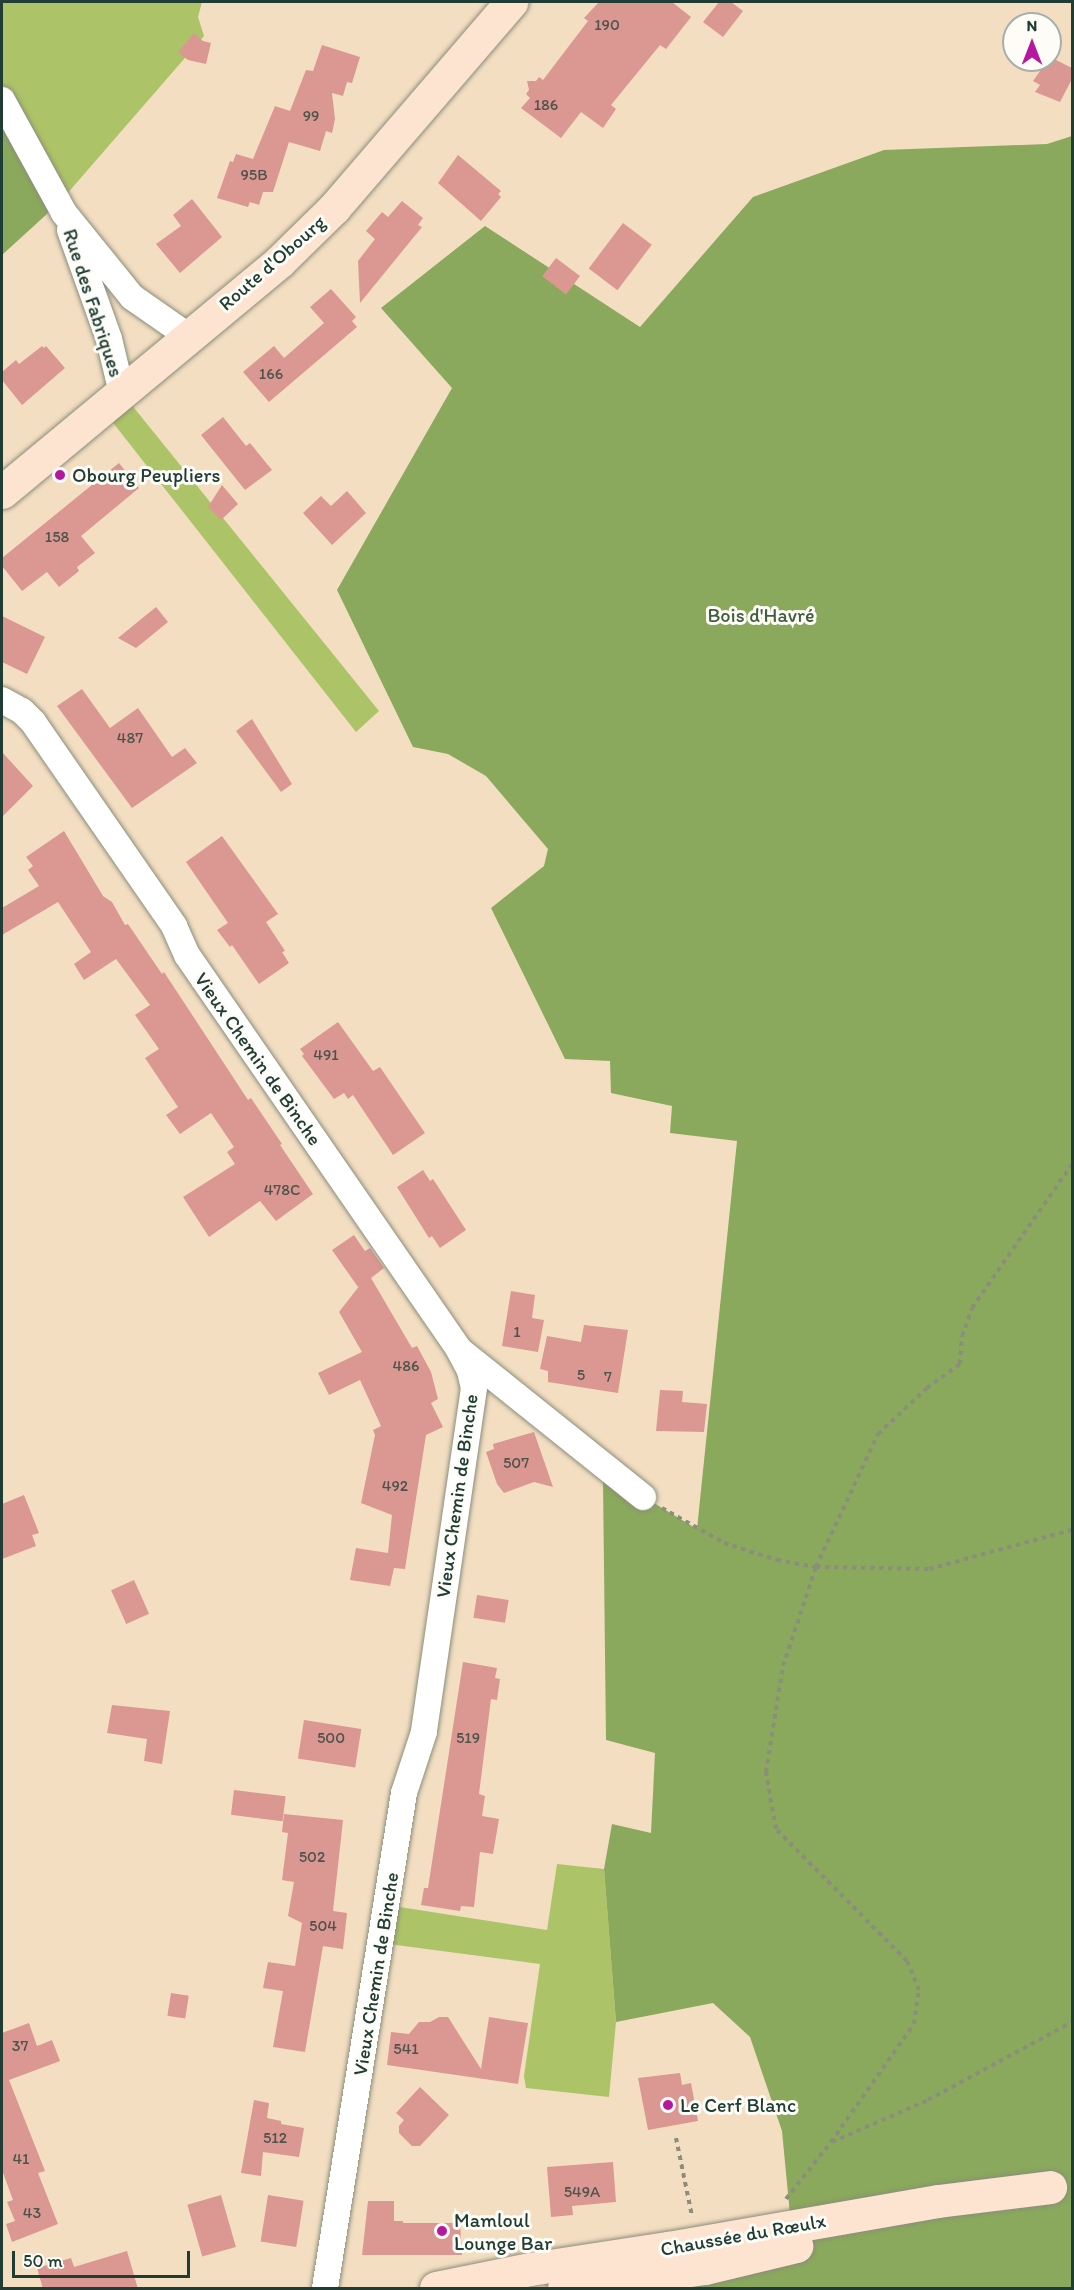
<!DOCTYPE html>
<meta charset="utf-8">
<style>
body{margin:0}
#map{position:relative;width:1074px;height:2290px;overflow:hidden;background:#f4dec2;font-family:Itim,sans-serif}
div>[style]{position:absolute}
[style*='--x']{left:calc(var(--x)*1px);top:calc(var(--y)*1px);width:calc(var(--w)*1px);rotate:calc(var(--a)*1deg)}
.green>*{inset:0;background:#adc367}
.forest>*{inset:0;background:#8aa95c}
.building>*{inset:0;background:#db9792;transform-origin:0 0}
.path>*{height:4px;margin-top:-2px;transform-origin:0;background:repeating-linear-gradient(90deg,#8a8e7b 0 4.5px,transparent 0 9px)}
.roads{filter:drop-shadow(0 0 2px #8a8e7b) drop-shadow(0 0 2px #8a8e7b)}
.street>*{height:26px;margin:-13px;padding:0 13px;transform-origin:13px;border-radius:13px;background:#fff}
.secondary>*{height:33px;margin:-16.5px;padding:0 16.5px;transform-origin:16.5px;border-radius:16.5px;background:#fde4d0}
.dots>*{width:16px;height:16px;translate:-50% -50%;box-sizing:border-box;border:3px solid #fdfcf7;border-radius:50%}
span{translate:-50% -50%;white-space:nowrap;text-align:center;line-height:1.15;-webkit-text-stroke:6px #fdfcf7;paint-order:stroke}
.number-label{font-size:16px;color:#4e544c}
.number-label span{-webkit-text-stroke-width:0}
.street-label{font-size:20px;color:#1f3d34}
.poi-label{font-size:20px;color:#1f3d34}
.left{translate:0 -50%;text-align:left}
.park-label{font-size:20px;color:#425e41}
.frame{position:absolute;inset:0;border:3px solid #1f3d34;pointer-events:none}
.north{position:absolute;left:1002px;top:12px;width:60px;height:60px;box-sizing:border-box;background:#fdfcf7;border:2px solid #a4b0a9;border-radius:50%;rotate:0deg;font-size:16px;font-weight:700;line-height:24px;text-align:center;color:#1f3d34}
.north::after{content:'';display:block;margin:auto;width:21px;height:27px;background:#b5179e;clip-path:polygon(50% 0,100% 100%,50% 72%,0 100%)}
.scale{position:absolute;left:12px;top:2251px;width:178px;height:27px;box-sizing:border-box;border:3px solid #1f3d34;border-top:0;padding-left:8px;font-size:18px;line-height:21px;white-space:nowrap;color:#1f3d34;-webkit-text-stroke:4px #fdfcf7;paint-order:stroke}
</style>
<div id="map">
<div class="green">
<i style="clip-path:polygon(2px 2px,202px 2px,198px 17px,204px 36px,59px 203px,2px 100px)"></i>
<i style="clip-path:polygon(122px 393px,379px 711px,356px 732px,103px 410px)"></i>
<i style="clip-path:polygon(557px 1864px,604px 1869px,616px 2022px,609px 2097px,526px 2088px,524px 2076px,540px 1964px,381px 1943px,387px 1905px,547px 1930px)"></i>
</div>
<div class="forest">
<i style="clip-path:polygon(2px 100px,59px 203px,2px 255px)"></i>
<i style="clip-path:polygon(1072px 136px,1072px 2288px,564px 2288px,793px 2246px,782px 2131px,750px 2037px,713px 2003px,616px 2022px,604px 1869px,612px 1824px,651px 1833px,655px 1753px,606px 1740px,603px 1481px,644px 1497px,697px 1529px,737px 1141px,670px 1133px,672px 1106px,611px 1093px,610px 1061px,565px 1059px,491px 908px,544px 866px,548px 849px,486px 776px,448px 754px,413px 747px,337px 590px,452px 388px,381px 308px,485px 226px,640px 327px,753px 197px,884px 150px,1047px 144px)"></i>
</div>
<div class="building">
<i style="clip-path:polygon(599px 2px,672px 2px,691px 17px,666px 49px,660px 45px,611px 105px,616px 109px,603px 128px,581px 112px,561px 138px,521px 108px,530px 98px,526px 94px,529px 90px,527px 81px,536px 81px,539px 77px,543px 80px,588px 21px,584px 18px)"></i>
<i style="clip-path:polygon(719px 2px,731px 2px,743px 11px,723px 37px,703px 22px)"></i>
<i style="clip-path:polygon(194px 33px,203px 41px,211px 43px,206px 64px,188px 60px,178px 52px)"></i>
<i style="clip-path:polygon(322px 45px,360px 57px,352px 83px,347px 82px,343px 96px,332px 93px,335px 119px,332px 133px,326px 131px,320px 151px,289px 142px,273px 192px,263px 192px,259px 205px,250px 202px,248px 207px,217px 198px,230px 161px,233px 162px,236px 154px,253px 159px,275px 106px,290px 111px,306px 70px,313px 71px)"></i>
<i style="clip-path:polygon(1050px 57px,1072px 68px,1072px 79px,1060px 102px,1035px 92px,1040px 85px,1033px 81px)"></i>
<i style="clip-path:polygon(458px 155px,501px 191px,498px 194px,501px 197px,481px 221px,438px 183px)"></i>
<i style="clip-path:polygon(192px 199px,222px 237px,180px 273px,156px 244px,181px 226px,173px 215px)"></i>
<i style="clip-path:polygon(402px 201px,423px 218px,418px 225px,422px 227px,360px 303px,358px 261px,375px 239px,366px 231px,382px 212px,388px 217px)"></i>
<i style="left:623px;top:223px;width:36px;height:57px;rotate:37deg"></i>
<i style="left:556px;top:258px;width:30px;height:23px;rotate:37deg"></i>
<i style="clip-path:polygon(331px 289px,356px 317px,352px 321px,357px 327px,269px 402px,243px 372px,274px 346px,284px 358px,324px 323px,310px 307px)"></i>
<i style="clip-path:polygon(42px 346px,44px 348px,46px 346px,65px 368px,22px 405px,2px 380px,2px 372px,16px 360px,19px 364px)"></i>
<i style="clip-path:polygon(223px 417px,246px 446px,250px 443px,272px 470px,245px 490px,201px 435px)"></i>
<i style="clip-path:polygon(119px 463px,139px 488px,81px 536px,95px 553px,77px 567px,79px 571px,59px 587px,47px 572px,22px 591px,2px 566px,2px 558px)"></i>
<i style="clip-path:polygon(222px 485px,238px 504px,221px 520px,208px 507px)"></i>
<i style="clip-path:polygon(347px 491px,366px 513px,332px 545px,303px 513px,321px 496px,331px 506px)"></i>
<i style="clip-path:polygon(156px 607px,168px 622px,146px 640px,136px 648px,118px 638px)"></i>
<i style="clip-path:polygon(2px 616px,45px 637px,27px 674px,2px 662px)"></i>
<i style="clip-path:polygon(82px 689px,110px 728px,138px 708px,172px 757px,185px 748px,197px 763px,132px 808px,57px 706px)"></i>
<i style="clip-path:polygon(252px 719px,292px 784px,281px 792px,236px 731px)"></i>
<i style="clip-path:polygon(2px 752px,33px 786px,2px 817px)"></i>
<i style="clip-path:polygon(64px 831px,103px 896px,112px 902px,125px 925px,128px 924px,162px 974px,164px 972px,248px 1100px,251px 1098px,282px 1144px,280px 1145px,313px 1194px,276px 1221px,260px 1201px,209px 1237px,183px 1197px,235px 1164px,227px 1152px,234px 1147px,211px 1113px,180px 1134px,166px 1115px,178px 1107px,145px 1058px,159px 1049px,135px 1015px,150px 1005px,116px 959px,84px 980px,74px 964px,91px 952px,58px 902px,2px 935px,2px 908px,39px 886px,28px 870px,33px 866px,26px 857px)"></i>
<i style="clip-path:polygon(222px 836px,278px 914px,266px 922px,285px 951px,282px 952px,289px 963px,259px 984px,232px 945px,230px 947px,217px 930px,228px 923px,186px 862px)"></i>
<i style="clip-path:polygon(338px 1022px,373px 1071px,380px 1067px,425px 1133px,393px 1155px,353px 1095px,348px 1099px,344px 1093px,334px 1099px,302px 1056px,304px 1054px,300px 1049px)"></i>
<i style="clip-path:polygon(423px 1170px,430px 1181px,433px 1179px,466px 1230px,440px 1248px,432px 1236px,429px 1238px,397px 1187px)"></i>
<i style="clip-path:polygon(354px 1235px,365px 1251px,370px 1248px,384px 1268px,371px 1278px,412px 1348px,417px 1346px,431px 1372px,438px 1399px,431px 1403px,443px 1427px,426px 1435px,405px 1569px,394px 1568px,390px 1586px,350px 1580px,356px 1548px,388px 1553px,392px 1515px,361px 1503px,375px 1435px,373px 1430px,381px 1426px,360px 1380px,329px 1395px,318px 1373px,362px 1352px,339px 1312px,360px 1285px,358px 1287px,332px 1250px)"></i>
<i style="clip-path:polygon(511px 1291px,535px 1295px,532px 1318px,544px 1320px,538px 1352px,502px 1346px)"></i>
<i style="clip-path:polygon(584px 1325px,628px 1330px,618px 1393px,548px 1382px,548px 1371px,540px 1369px,547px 1336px,581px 1342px)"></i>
<i style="clip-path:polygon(660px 1390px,683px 1391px,682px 1402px,707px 1404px,704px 1432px,656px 1431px)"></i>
<i style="clip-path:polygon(534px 1432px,553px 1487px,534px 1482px,504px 1493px,497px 1484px,486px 1452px,494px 1449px,493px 1444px)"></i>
<i style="clip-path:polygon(24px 1495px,39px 1533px,32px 1535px,36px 1546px,2px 1559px,2px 1504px)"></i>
<i style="left:134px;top:1580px;width:37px;height:25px;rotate:66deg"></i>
<i style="left:477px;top:1595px;width:32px;height:23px;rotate:9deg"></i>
<i style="clip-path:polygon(463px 1662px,497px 1668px,495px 1678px,500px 1679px,497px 1700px,491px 1699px,479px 1794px,485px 1796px,482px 1816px,499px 1819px,493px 1854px,480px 1852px,474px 1907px,461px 1906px,460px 1911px,421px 1905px,424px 1888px,428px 1888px)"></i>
<i style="clip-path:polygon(112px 1705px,170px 1711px,162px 1764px,144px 1761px,147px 1739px,107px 1733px)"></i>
<i style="left:304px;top:1720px;width:58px;height:39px;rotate:9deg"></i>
<i style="left:234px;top:1790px;width:52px;height:25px;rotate:7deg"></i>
<i style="clip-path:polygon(284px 1814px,343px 1820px,333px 1911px,347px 1913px,343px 1949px,323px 1946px,305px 2052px,273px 2047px,283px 1991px,263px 1988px,268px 1962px,295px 1966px,302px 1923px,288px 1916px,294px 1882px,282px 1880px,288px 1833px,282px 1832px)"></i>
<i style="left:171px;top:1993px;width:18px;height:23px;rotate:9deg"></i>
<i style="clip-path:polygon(439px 2017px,448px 2017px,481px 2069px,489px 2017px,528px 2023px,518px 2084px,387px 2065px,391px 2032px,409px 2034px,419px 2022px,430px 2022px)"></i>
<i style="clip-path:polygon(29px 2023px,37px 2046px,52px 2040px,60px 2061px,9px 2080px,45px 2171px,38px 2173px,58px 2224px,12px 2242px,6px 2224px,15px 2221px,7px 2202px,13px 2200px,2px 2170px,2px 2033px)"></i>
<i style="clip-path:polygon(680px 2073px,682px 2085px,691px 2083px,698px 2121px,648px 2130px,638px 2078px)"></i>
<i style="clip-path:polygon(420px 2087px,449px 2115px,420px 2146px,412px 2146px,399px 2133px,399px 2126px,404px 2120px,396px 2113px)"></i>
<i style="clip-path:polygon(254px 2100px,269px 2103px,267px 2118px,281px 2121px,281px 2124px,304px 2128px,299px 2157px,263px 2152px,261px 2176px,241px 2173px)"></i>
<i style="clip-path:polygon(613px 2162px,616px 2202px,572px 2206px,573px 2215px,551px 2217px,547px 2167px)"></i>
<i style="left:221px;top:2195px;width:54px;height:35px;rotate:74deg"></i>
<i style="left:268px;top:2195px;width:36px;height:47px;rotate:9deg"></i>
<i style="clip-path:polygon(368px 2201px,394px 2201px,394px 2221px,403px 2221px,403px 2223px,460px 2223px,462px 2255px,362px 2255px)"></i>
<i style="clip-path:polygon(127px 2251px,138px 2289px,43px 2289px,37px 2268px,71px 2258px,74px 2267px)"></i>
</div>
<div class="path">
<i style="--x:662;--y:1508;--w:71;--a:29.4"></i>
<i style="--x:724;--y:1543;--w:56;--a:17.8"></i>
<i style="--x:777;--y:1560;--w:40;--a:10"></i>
<i style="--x:816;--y:1567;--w:113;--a:1"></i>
<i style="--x:929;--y:1569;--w:148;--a:-15.3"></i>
<i style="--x:676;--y:2138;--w:80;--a:78.4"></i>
<i style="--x:832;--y:2142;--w:105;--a:-23.6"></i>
<i style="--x:928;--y:2100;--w:164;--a:-28.4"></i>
<i style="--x:786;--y:2199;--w:73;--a:-51.7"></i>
<i style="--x:831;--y:2142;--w:144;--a:-54.9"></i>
<i style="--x:914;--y:2024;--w:34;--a:-82"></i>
<i style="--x:919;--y:1990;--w:31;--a:-112"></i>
<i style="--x:907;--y:1961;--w:186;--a:-134.8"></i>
<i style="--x:776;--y:1829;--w:58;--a:-100"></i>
<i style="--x:766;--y:1772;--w:107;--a:-80.9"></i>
<i style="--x:783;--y:1666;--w:104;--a:-71.6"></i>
<i style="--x:816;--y:1567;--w:147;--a:-65"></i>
<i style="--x:878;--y:1434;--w:67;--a:-43.2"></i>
<i style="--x:927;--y:1388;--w:41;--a:-36"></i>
<i style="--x:960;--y:1364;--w:28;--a:-86"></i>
<i style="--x:962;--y:1336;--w:30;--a:-70"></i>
<i style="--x:972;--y:1308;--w:175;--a:-55.2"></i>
</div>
<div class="roads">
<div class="street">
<i style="--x:2;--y:100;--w:129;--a:61.2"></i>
<i style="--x:64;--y:213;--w:108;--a:51"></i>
<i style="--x:132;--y:297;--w:68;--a:34.9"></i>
<i style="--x:70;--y:230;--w:116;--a:70.3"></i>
<i style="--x:109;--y:339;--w:56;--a:76.5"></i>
<i style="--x:2;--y:700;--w:23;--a:29"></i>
<i style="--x:22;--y:711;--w:16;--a:45"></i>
<i style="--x:33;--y:722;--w:248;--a:55.3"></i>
<i style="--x:174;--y:926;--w:32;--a:66"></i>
<i style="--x:187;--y:955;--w:480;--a:55.4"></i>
<i style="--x:459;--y:1350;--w:24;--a:62"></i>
<i style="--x:470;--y:1371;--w:17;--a:77"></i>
<i style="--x:474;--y:1388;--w:348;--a:98.3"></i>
<i style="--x:424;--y:1732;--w:64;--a:108.2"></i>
<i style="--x:404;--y:1793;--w:501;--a:99.07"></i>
<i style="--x:462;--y:1352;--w:232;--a:38.7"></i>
</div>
<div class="secondary">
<i style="--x:2;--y:492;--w:361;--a:-39.7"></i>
<i style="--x:280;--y:261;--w:76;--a:-44.5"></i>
<i style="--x:334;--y:208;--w:272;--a:-49.3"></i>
<i style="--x:436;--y:2288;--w:96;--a:-11.4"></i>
<i style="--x:530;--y:2269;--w:140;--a:-8.7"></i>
<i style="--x:668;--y:2248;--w:274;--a:-9.9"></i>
<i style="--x:938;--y:2201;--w:113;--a:-7.1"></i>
<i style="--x:564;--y:2288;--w:142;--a:-8.1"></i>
<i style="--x:705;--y:2268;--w:94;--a:-13.6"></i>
</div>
</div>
<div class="dots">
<i style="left:60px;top:475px;background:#b5179e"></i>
<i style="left:668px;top:2105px;background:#b5179e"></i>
<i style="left:442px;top:2231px;background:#b5179e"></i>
</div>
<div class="number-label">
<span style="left:607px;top:25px">190</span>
<span style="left:546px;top:105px">186</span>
<span style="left:311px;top:116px">99</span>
<span style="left:254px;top:175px">95B</span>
<span style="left:271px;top:374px">166</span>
<span style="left:57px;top:537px">158</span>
<span style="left:130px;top:738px">487</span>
<span style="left:326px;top:1055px">491</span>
<span style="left:282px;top:1190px">478C</span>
<span style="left:517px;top:1332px">1</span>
<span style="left:406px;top:1366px">486</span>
<span style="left:581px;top:1375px">5</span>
<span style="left:608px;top:1377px">7</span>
<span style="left:516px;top:1463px">507</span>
<span style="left:395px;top:1486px">492</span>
<span style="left:331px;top:1738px">500</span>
<span style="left:468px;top:1738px">519</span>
<span style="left:312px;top:1857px">502</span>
<span style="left:323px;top:1926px">504</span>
<span style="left:20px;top:2046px">37</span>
<span style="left:406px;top:2049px">541</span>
<span style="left:275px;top:2138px">512</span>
<span style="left:21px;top:2159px">41</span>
<span style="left:582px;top:2192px">549A</span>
<span style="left:32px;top:2213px">43</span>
</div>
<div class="street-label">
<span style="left:272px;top:263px;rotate:-41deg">Route d'Obourg</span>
<span style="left:93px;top:303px;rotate:72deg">Rue des Fabriques</span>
<span style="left:258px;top:1059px;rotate:55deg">Vieux Chemin de Binche</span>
<span style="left:457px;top:1496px;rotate:-82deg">Vieux Chemin de Binche</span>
<span style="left:376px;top:1974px;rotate:-81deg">Vieux Chemin de Binche</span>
<span style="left:743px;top:2235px;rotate:-10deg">Chaussée du Rœulx</span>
</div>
<div class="poi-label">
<span class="left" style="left:72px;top:475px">Obourg Peupliers</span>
<span class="left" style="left:680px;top:2105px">Le Cerf Blanc</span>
<span class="left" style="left:454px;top:2232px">Mamloul<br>Lounge Bar</span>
</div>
<div class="park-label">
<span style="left:761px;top:615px">Bois d'Havré</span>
</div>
<div class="frame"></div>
<div class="north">N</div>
<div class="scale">50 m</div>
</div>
